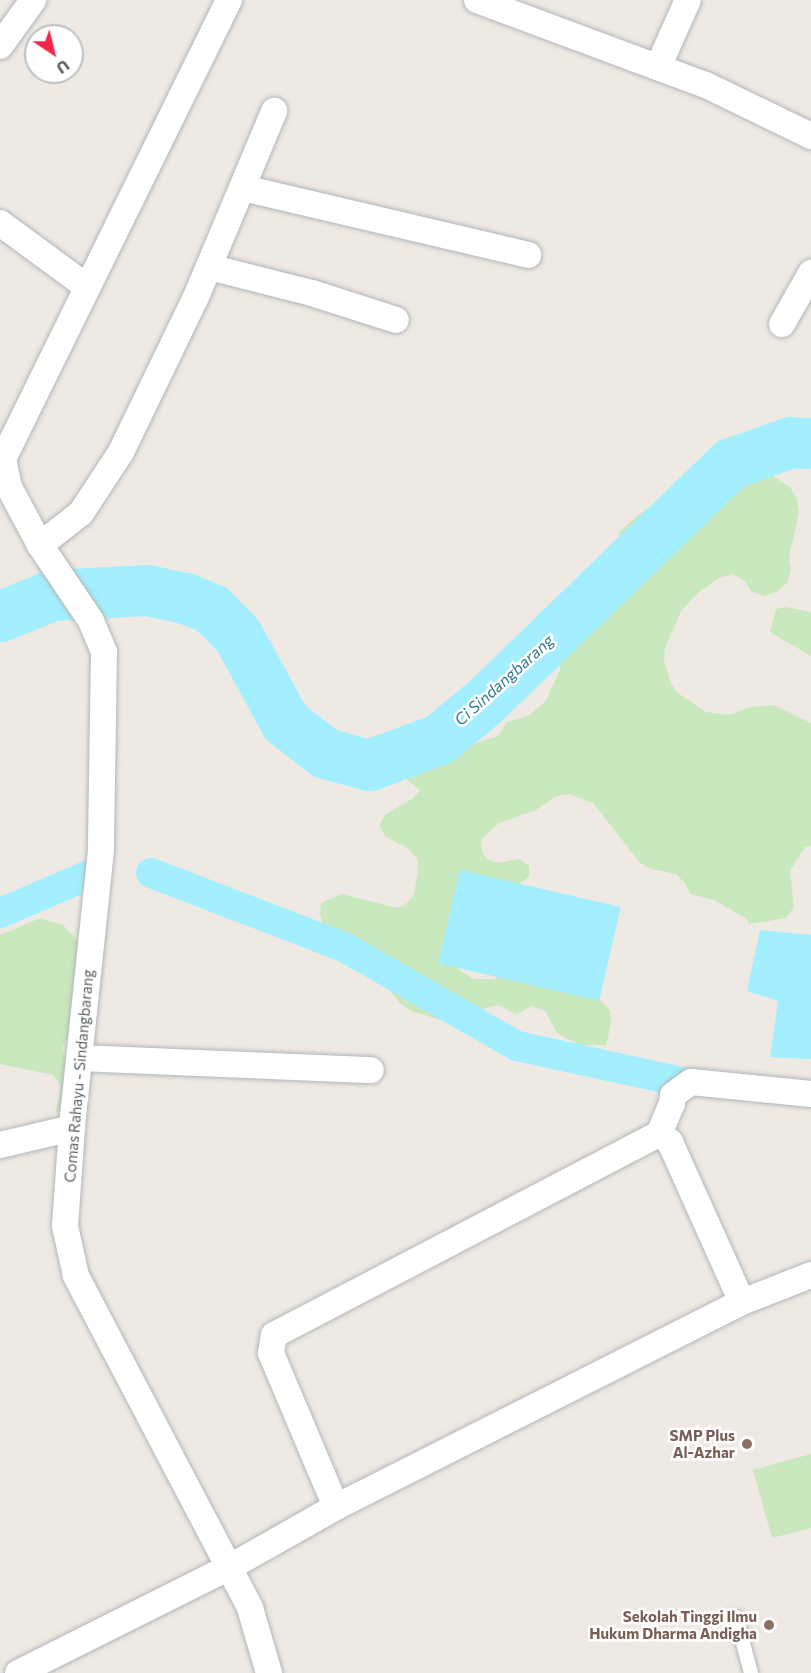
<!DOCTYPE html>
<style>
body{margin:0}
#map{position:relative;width:811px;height:1673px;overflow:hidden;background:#efe9e3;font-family:Commissioner,sans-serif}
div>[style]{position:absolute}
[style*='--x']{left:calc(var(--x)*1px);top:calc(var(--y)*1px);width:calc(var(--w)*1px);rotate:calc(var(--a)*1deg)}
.green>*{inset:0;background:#c9e8be}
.water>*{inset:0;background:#a3efff;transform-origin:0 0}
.canal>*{height:30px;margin:-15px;padding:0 15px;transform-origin:15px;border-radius:15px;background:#a3efff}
.river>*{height:51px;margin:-25.5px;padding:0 25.5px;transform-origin:25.5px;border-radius:25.5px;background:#a3efff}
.roads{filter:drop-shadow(0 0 2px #b1b6b9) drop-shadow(0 0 2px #b1b6b9)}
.lane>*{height:14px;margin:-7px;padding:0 7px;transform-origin:7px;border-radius:7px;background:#fff}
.street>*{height:26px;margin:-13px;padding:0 13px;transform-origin:13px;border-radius:13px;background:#fff}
.dots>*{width:16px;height:16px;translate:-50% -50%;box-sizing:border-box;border:3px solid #fff;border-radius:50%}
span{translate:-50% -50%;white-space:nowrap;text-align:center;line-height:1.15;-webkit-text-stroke:5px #fff;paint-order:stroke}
.street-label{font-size:15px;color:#5b6265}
.education-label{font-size:15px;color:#785e54;font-weight:700}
.right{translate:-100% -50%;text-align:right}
.water-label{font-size:16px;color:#307992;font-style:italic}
.north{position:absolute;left:24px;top:24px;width:60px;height:60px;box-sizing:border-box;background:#fff;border:2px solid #bdc0c1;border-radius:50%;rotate:145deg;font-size:16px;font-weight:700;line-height:24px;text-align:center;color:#5b6265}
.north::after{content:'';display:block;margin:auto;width:21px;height:27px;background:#f3254a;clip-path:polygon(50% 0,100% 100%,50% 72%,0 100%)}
</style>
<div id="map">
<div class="green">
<i style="clip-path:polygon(771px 475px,790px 487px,797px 499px,799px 511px,789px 558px,791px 569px,787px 583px,776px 592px,765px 596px,751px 591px,745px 581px,732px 574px,719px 578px,699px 592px,681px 611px,665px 648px,664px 660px,671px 684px,678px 693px,706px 712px,729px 715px,751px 707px,774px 705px,811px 723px,811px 846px,805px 847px,790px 870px,794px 907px,786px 918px,749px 924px,747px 919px,714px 900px,690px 894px,685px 883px,676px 874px,651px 869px,640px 863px,594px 804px,570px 794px,556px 796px,536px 810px,499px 823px,481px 840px,482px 852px,488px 860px,498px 863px,519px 859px,529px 866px,529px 877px,519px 884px,457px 897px,451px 908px,447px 943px,454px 966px,473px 979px,494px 979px,516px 970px,596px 989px,600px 1000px,610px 1011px,611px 1023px,606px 1045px,581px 1045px,568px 1039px,557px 1033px,545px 1011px,532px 1006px,517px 1014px,497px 1005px,484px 1009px,476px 1020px,450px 1023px,412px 1011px,400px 1003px,384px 983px,378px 958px,369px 950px,333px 936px,323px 927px,320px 914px,321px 903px,342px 894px,398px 908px,407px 903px,414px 894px,418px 871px,417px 859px,409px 849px,386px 837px,379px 826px,385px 815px,413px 798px,420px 790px,400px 775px,403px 765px,411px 754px,421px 750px,455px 750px,498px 736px,507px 722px,528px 716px,545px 702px,560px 670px,561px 645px,566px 635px,607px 602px,613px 591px,618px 580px,619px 532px,646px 509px,718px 492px)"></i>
<i style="clip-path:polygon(786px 607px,811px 612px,811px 656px,770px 632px,776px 609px)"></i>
<i style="clip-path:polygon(40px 918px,63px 925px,78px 941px,91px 973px,90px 986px,62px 1048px,75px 1096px,61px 1114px,56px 1111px,61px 1086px,53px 1075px,0 1064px,0 935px)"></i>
<i style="clip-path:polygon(811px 1454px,811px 1528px,772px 1538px,753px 1470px)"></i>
</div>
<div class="water">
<i style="left:460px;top:870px;width:165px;height:96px;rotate:13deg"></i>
<i style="clip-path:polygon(760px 930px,811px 935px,811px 1059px,770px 1057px,778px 1001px,747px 991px)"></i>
</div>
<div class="canal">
<i style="--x:151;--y:873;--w:207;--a:21"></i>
<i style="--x:344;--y:947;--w:199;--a:29.8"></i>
<i style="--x:517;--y:1046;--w:165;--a:12.3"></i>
<i style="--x:0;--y:913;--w:99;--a:-23.2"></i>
</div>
<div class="river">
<i style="--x:0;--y:616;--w:56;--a:-22"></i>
<i style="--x:52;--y:595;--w:95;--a:-3"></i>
<i style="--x:147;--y:590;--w:39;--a:12"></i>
<i style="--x:185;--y:598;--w:29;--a:22"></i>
<i style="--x:212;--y:609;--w:37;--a:46"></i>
<i style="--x:238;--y:636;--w:98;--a:61.3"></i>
<i style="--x:285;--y:722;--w:51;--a:37.8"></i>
<i style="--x:325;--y:753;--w:46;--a:15.3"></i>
<i style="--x:369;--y:765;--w:75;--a:-20.4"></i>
<i style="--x:439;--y:739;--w:60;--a:-39.6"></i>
<i style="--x:485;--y:701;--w:342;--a:-44.1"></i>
<i style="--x:731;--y:463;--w:64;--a:-19.3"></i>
<i style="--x:791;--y:442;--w:20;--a:3"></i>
</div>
<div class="roads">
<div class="lane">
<i style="--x:736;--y:1617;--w:58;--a:75"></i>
</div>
<div class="street">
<i style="--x:477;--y:0;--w:244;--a:20.4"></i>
<i style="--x:706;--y:85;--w:117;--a:25.9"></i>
<i style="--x:0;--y:46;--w:57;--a:-54.3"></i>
<i style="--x:658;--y:67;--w:73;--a:-65.9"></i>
<i style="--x:243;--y:188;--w:293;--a:13.2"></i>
<i style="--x:0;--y:223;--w:108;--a:36.3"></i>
<i style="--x:209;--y:267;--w:106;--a:14.2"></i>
<i style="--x:312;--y:293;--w:88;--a:17.8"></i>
<i style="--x:782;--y:324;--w:59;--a:-60.4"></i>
<i style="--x:3;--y:459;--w:29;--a:78"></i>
<i style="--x:9;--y:487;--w:66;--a:61.9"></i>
<i style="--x:40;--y:545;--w:92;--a:56.1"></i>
<i style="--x:91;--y:621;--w:34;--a:67"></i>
<i style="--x:104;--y:652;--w:198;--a:90.9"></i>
<i style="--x:101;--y:850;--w:280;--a:96"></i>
<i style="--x:72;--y:1128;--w:98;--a:94.1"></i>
<i style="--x:65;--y:1226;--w:51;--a:77.6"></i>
<i style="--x:76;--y:1276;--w:375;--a:62.3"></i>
<i style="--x:250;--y:1608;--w:68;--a:73.7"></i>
<i style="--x:3;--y:459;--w:512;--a:-63.79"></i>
<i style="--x:40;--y:545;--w:52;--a:-38"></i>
<i style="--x:81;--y:513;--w:73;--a:-56.7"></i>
<i style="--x:121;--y:452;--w:172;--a:-64.2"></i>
<i style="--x:196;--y:297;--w:202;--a:-67.2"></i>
<i style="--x:80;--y:1058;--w:291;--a:2.4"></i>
<i style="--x:659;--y:1134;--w:14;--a:36"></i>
<i style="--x:670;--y:1142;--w:175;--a:65.8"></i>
<i style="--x:0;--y:1145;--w:74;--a:-13.3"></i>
<i style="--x:336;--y:1507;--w:167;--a:-112.9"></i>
<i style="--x:271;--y:1353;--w:18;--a:-81"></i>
<i style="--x:274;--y:1335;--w:434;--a:-27.6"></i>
<i style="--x:659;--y:1134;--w:33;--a:-67"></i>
<i style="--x:672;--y:1104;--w:9;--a:-84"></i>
<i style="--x:673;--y:1095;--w:22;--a:-36"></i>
<i style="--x:691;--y:1082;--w:121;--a:5.7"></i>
<i style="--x:18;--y:1673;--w:237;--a:-26.6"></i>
<i style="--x:230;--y:1567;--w:122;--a:-29.5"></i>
<i style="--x:336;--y:1507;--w:455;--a:-26.8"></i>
<i style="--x:742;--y:1302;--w:74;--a:-21.4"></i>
</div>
</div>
<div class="dots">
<i style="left:747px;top:1444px;background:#8d6e63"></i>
<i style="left:769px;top:1625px;background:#8d6e63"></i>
</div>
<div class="street-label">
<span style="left:79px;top:1076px;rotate:-85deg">Comas Rahayu - Sindangbarang</span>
</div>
<div class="education-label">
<span class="right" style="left:735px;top:1444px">SMP Plus<br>Al-Azhar</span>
<span class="right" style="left:757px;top:1625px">Sekolah Tinggi Ilmu<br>Hukum Dharma Andigha</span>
</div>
<div class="water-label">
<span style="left:504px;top:680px;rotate:-42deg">Ci Sindangbarang</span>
</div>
<div class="north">U</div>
</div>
